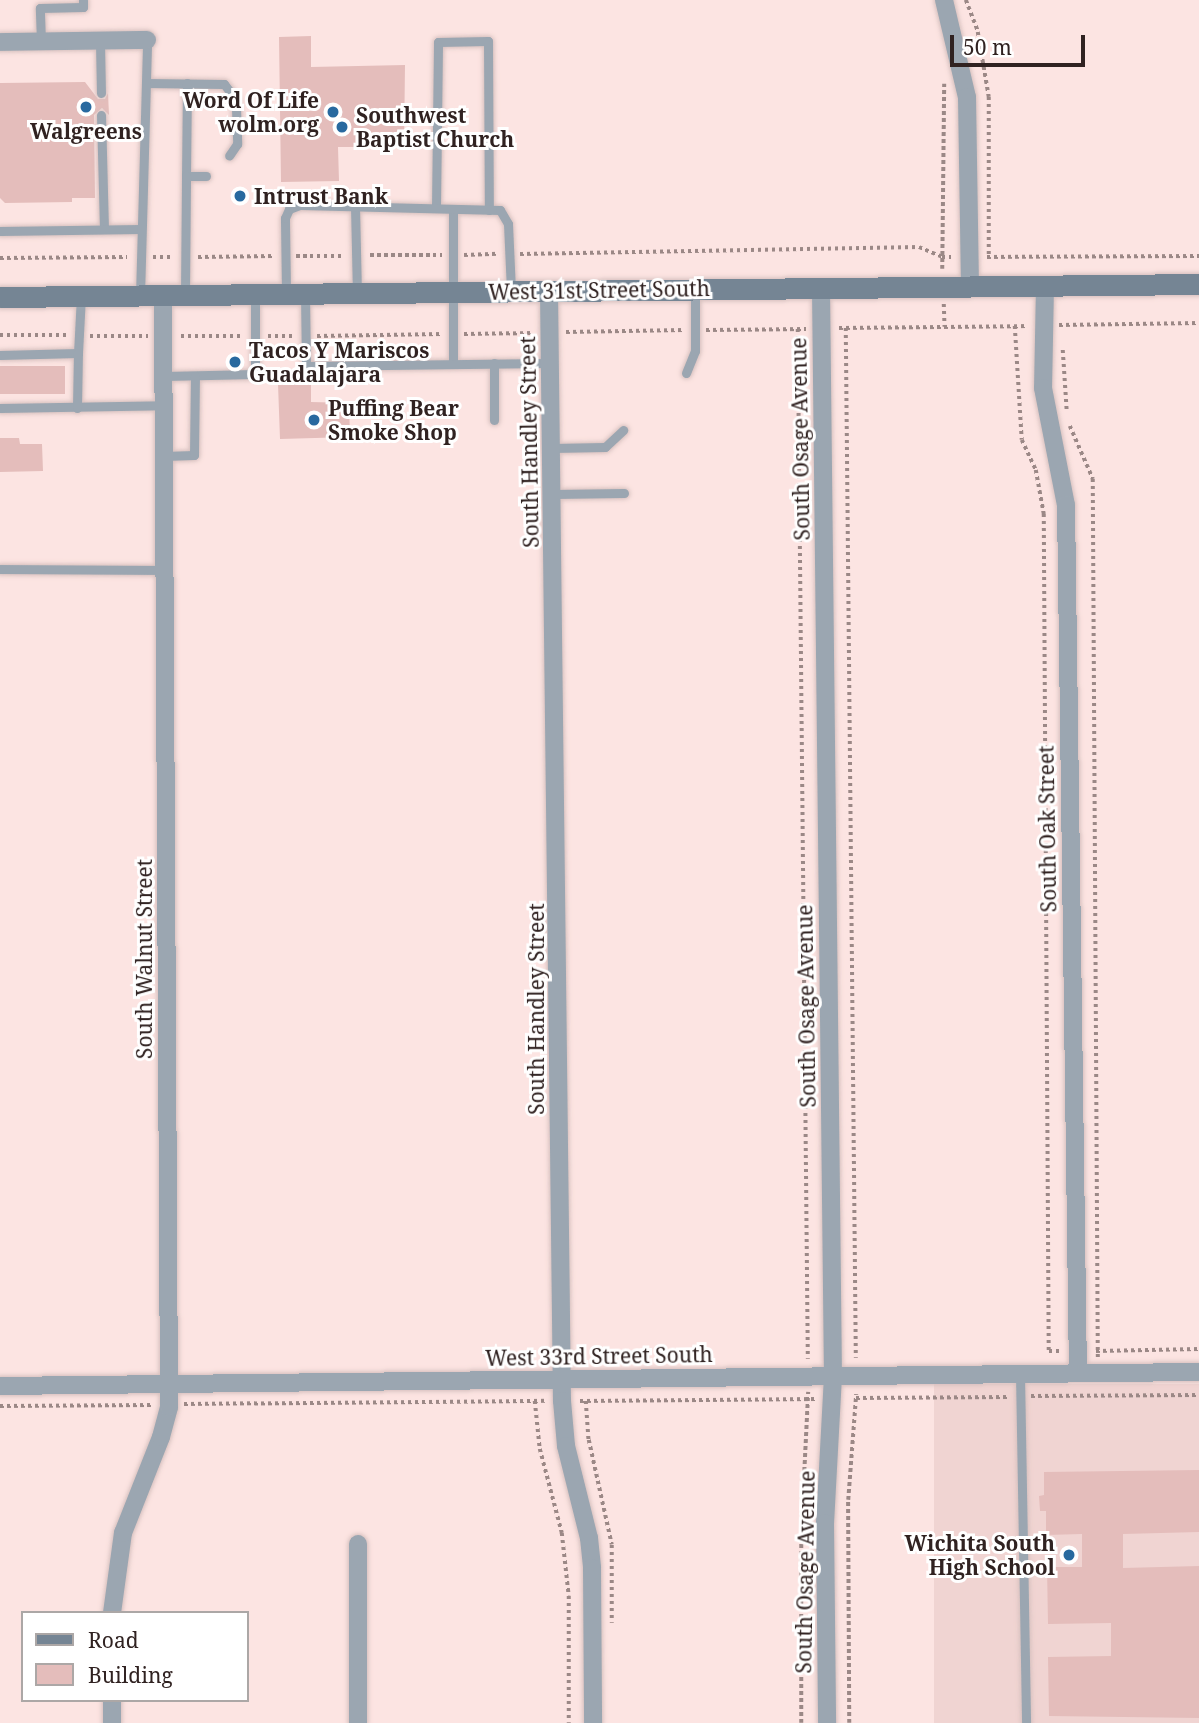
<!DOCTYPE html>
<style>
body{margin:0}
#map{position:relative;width:1199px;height:1723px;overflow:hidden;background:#fce4e2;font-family:"Noto Serif",serif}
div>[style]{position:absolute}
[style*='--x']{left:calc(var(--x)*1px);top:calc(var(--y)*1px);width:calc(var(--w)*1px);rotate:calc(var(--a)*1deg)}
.built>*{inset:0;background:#f0d4d2;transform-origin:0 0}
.building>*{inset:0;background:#e4bdbb;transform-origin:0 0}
.path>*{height:3.5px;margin-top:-1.75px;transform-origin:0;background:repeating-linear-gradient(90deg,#9b8886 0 3.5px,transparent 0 7px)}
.roads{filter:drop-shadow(0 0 2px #d7c1bf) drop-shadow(0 0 2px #d7c1bf)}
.lane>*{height:9px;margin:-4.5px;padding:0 4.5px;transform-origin:4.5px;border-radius:4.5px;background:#9ba6b1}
.street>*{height:18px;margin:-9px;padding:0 9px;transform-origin:9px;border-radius:9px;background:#9ba6b1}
.secondary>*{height:21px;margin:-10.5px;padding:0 10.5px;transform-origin:10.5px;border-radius:10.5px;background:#758594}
.dots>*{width:19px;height:19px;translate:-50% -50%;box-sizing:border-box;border:4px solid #fff;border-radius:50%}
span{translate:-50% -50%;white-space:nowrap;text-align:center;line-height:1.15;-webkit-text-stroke:6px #fff;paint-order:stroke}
.poi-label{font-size:21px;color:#302221;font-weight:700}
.right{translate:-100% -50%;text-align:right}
.left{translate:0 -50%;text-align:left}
.street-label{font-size:21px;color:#302221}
.legend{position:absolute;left:21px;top:1611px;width:228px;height:91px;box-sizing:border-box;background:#fff;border:2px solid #aca7a6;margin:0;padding:9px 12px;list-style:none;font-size:21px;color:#302221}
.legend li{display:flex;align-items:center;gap:14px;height:35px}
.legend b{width:35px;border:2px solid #aca7a6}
.scale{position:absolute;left:950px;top:35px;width:135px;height:32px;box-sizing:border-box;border:4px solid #302221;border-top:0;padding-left:9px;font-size:21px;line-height:24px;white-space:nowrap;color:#302221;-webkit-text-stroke:5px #fff;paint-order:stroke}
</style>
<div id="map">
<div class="built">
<i style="left:1199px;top:1384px;width:339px;height:265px;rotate:90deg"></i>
</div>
<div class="building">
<i style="clip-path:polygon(311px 36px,311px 67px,405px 65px,404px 147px,338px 147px,339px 181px,281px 182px,279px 37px)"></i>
<i style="clip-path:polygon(85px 82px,98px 99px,105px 99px,108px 93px,109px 115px,102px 108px,94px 115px,95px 198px,72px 198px,72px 202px,5px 203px,0 198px,0 83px)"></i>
<i style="left:65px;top:366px;width:28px;height:65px;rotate:90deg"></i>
<i style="clip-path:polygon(278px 384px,311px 384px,311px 402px,349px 403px,350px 437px,280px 439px)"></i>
<i style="clip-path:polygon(0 438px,19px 438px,20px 444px,42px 444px,43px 471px,0 472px)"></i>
<i style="clip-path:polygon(1199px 1470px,1199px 1532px,1123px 1534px,1123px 1568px,1199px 1566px,1199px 1718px,1049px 1716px,1048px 1657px,1111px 1656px,1111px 1623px,1048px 1624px,1047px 1567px,1082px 1567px,1082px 1534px,1046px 1535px,1046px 1511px,1040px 1511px,1039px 1496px,1044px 1495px,1044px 1472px)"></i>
</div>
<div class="path">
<i style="--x:966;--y:0;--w:34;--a:69"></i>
<i style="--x:978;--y:32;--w:66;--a:80.4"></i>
<i style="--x:989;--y:97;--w:160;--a:90"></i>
<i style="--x:520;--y:254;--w:399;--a:-1"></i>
<i style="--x:919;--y:247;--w:25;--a:23"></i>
<i style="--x:942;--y:257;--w:9;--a:0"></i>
<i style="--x:370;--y:255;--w:72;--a:0"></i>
<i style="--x:464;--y:255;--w:34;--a:-2"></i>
<i style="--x:296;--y:256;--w:48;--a:0"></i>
<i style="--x:153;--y:257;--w:20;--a:0"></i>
<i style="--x:198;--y:257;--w:76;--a:-0.8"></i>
<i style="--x:987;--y:257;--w:212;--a:-0.3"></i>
<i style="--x:0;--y:258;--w:127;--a:-0.5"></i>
<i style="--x:942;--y:269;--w:185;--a:-89.4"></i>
<i style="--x:944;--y:304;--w:23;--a:88"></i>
<i style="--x:1059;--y:325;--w:140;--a:-0.8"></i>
<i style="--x:1015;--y:326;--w:114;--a:86.5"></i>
<i style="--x:1022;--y:440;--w:33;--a:65"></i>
<i style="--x:1036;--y:470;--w:45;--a:79.7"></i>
<i style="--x:1044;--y:514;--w:837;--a:89.66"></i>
<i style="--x:1049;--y:1351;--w:11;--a:0"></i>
<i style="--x:839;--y:328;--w:188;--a:-0.6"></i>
<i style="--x:846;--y:328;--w:1030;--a:89.44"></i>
<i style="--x:798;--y:329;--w:1030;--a:89.44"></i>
<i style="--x:706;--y:330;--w:100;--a:-0.6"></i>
<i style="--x:566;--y:332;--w:118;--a:-1"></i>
<i style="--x:464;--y:334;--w:69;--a:-0.8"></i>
<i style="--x:0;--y:335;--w:68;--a:0"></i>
<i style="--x:90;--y:336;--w:58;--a:0"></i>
<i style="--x:181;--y:336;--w:62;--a:0"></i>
<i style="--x:268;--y:336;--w:24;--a:0"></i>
<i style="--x:317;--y:336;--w:125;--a:-0.9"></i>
<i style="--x:1063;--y:350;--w:62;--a:86.3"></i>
<i style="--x:1070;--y:426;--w:58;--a:66.5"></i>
<i style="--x:1093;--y:479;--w:880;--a:89.67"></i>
<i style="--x:1096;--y:1351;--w:103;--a:-1.1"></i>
<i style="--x:1031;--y:1396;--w:168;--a:-0.3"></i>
<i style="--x:856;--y:1398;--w:153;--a:-0.4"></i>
<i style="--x:535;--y:1401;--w:48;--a:84.1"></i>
<i style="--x:540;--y:1449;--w:87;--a:75.3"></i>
<i style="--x:562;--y:1533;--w:63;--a:83.7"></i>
<i style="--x:569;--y:1596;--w:127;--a:90"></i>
<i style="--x:580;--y:1401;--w:237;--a:-0.5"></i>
<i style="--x:586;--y:1401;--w:39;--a:86"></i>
<i style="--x:589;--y:1440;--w:107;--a:77.6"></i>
<i style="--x:612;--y:1545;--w:78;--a:90"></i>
<i style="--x:184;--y:1404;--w:363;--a:-0.5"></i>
<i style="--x:0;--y:1406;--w:152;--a:-0.4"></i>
<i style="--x:801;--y:1723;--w:189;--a:-90"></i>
<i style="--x:801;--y:1534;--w:142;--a:-87.2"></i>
<i style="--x:849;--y:1723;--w:223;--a:-90.3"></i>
<i style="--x:848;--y:1500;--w:106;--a:-85.7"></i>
</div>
<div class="roads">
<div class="lane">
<i style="--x:41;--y:42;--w:34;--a:-92"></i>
<i style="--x:40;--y:8;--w:43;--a:-1.3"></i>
<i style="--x:83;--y:7;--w:7;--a:-90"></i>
<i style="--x:100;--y:42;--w:51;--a:88.9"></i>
<i style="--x:146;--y:83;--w:78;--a:0.7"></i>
<i style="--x:224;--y:84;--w:18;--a:52"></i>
<i style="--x:235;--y:98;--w:10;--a:84"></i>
<i style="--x:236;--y:108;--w:36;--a:88"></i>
<i style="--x:237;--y:144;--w:14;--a:124"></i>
<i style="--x:187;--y:83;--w:93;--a:90.6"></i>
<i style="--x:186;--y:176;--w:20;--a:0"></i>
<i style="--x:101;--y:115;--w:114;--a:88.5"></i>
<i style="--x:355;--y:206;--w:86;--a:88.7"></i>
<i style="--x:436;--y:208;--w:166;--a:-89.3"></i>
<i style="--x:438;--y:42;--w:50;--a:-1.1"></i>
<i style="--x:488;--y:41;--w:169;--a:89.7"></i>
<i style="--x:453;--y:209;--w:155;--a:90"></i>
<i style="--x:0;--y:231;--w:141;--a:-0.8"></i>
<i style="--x:286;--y:292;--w:74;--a:-90.8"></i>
<i style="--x:285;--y:218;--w:10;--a:-66"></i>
<i style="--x:289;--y:209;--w:12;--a:-20"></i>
<i style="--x:300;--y:205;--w:200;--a:1.4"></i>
<i style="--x:500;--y:210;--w:16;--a:60"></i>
<i style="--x:508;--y:224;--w:67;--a:87.4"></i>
<i style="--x:305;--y:294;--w:72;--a:89.2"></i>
<i style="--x:306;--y:366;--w:244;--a:-0.7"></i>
<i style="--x:185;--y:295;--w:119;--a:-89.5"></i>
<i style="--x:140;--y:296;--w:256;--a:-88.4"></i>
<i style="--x:0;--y:355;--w:78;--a:-1.5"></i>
<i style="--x:78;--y:353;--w:57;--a:-87"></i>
<i style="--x:494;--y:363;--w:57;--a:90"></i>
<i style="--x:686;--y:373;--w:24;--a:-68"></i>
<i style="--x:695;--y:351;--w:60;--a:-90"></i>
<i style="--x:164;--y:376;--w:91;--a:-1.3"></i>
<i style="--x:255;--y:374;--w:80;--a:-90"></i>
<i style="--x:0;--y:408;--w:164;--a:-1"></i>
<i style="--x:77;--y:408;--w:55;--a:-89"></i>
<i style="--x:552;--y:448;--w:53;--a:-1.1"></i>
<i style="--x:605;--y:447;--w:25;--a:-43"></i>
<i style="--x:164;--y:456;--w:30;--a:-2"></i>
<i style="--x:194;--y:455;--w:79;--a:-89.3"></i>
<i style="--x:553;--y:494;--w:71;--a:-0.8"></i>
<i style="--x:0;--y:569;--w:165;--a:0.3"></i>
<i style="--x:1020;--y:1374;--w:349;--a:89"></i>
</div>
<div class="street">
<i style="--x:944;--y:0;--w:100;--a:76.7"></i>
<i style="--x:967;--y:97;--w:190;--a:89.1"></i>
<i style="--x:0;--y:42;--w:147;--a:-0.8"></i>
<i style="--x:1045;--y:286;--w:102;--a:91.1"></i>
<i style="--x:1043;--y:388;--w:119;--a:78.9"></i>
<i style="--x:1066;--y:505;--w:868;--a:89.21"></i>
<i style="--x:821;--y:288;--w:1088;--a:89.37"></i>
<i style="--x:833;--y:1376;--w:147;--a:93.1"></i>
<i style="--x:825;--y:1523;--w:200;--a:89.4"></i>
<i style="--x:549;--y:291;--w:1110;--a:89.33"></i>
<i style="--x:562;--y:1401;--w:45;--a:84.9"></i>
<i style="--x:566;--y:1446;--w:95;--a:76"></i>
<i style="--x:589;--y:1538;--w:30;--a:84"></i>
<i style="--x:592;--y:1568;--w:155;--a:89.6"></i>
<i style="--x:0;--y:1386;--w:1199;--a:-0.67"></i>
<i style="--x:358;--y:1544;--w:179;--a:90"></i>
<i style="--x:112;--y:1613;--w:81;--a:-82.2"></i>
<i style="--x:123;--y:1533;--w:103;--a:-68.4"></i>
<i style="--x:161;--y:1437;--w:31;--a:-75"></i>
<i style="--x:169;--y:1407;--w:1111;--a:-90.31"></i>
<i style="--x:112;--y:1700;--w:23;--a:90"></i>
</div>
<div class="secondary">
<i style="--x:0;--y:297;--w:1199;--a:-0.62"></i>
</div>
</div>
<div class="dots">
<i style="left:86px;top:107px;background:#28699f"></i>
<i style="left:333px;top:112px;background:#28699f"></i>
<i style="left:342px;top:127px;background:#28699f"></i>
<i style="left:240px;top:196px;background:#28699f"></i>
<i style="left:235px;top:362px;background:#28699f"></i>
<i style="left:314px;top:420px;background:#28699f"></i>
<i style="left:1069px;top:1555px;background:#28699f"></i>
</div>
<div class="poi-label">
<span class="right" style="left:319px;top:112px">Word Of Life<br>wolm.org</span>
<span class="left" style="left:356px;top:127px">Southwest<br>Baptist Church</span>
<span style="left:86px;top:131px">Walgreens</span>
<span class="left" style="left:254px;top:196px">Intrust Bank</span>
<span class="left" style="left:249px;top:362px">Tacos Y Mariscos<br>Guadalajara</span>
<span class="left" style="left:328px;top:420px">Puffing Bear<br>Smoke Shop</span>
<span class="right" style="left:1055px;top:1555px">Wichita South<br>High School</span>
</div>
<div class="street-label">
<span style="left:599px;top:290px;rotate:-1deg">West 31st Street South</span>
<span style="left:800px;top:439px;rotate:-91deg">South Osage Avenue</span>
<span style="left:529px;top:442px;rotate:-91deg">South Handley Street</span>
<span style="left:1047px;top:829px;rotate:-91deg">South Oak Street</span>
<span style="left:144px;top:959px;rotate:-90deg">South Walnut Street</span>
<span style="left:806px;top:1006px;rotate:-91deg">South Osage Avenue</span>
<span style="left:536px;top:1009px;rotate:-90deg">South Handley Street</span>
<span style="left:599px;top:1356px;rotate:-1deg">West 33rd Street South</span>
<span style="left:805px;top:1572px;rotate:-89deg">South Osage Avenue</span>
</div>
<ul class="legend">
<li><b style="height:9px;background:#758594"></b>Road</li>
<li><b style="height:19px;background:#e4bdbb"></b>Building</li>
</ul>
<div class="scale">50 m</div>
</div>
